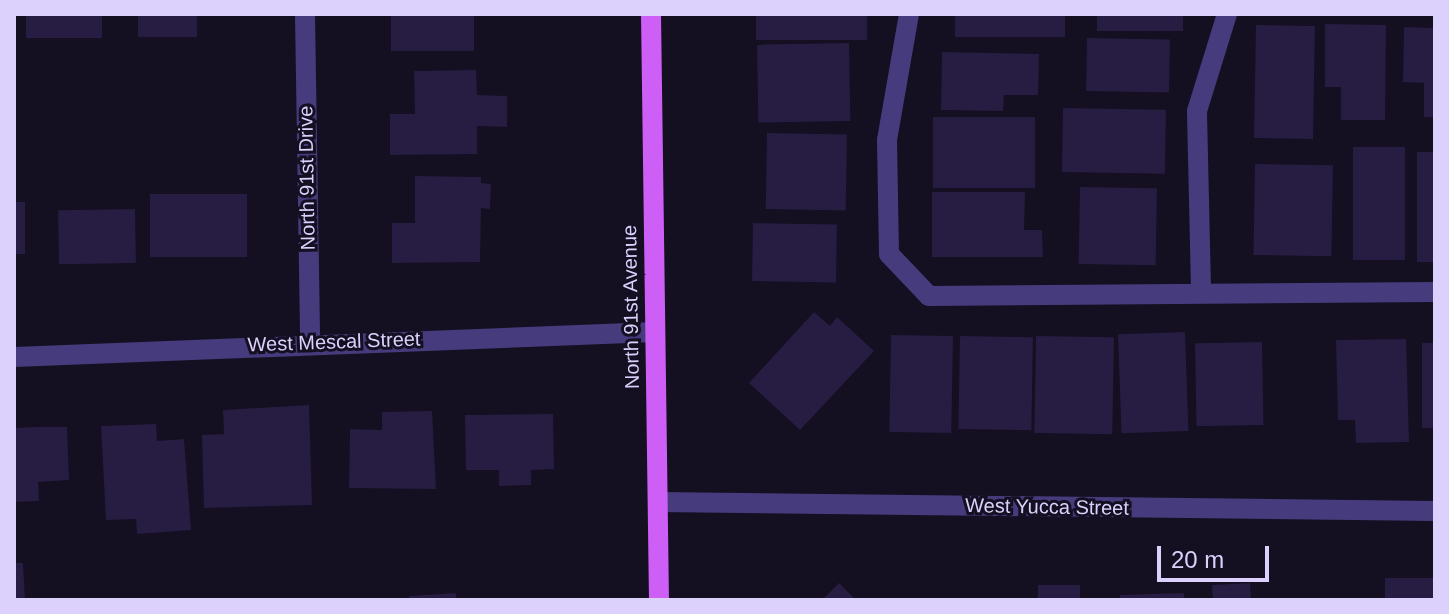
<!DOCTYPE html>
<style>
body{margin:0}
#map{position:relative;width:1449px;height:614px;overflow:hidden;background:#140f21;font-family:Arial,sans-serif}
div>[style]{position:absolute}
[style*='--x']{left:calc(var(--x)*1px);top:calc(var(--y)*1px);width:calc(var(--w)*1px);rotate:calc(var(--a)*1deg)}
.building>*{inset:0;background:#271c41;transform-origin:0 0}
.minor>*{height:20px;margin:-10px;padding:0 10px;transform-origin:10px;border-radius:10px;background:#463c7d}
.major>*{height:20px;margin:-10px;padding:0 10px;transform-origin:10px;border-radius:10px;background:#cd5ff6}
span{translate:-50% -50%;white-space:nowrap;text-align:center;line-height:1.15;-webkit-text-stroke:6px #140f21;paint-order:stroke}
.street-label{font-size:20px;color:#dbd1fc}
.frame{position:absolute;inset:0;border:16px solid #dbd1fc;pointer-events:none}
.scale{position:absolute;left:1157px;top:546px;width:112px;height:36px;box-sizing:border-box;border:4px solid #dbd1fc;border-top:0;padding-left:10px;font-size:24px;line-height:28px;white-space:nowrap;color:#dbd1fc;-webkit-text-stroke:6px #140f21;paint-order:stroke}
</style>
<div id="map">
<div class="building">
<i style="left:26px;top:14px;width:76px;height:24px"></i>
<i style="left:138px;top:14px;width:59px;height:23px"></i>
<i style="left:391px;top:14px;width:83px;height:37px"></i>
<i style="left:756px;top:14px;width:111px;height:26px"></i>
<i style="left:955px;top:14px;width:110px;height:23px"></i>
<i style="left:1097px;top:14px;width:86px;height:17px"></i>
<i style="clip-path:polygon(1325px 24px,1386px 25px,1385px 120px,1341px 120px,1341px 87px,1325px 87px)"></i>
<i style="left:1256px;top:25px;width:59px;height:113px;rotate:1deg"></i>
<i style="clip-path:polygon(1404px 27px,1435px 28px,1435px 117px,1424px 117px,1424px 83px,1403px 82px)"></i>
<i style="left:1087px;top:38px;width:83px;height:53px;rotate:1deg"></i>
<i style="left:849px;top:43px;width:78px;height:92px;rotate:89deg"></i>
<i style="clip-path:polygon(942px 52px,1039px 54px,1038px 95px,1004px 95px,1003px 111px,941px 110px)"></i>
<i style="clip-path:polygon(476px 70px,477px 95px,507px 96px,507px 127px,477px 126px,477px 154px,390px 155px,390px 114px,415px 114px,414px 71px)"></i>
<i style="left:1063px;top:108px;width:103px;height:64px;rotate:1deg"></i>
<i style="left:1035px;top:117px;width:71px;height:102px;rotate:90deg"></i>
<i style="left:767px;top:133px;width:80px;height:76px;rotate:1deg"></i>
<i style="left:1353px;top:147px;width:52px;height:113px"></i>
<i style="left:1417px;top:152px;width:18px;height:110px"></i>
<i style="left:1255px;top:164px;width:78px;height:91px;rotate:1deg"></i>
<i style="clip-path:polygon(415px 176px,481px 177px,481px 183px,491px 184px,490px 209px,481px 208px,480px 262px,392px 263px,392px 223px,415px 223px)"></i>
<i style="left:1080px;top:187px;width:77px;height:77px;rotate:1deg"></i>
<i style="clip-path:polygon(932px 192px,1025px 192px,1024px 230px,1042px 230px,1043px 257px,932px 257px)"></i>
<i style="left:150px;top:194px;width:97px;height:63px"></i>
<i style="left:14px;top:202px;width:11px;height:52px"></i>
<i style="left:135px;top:209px;width:54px;height:77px;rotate:89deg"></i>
<i style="left:753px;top:223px;width:84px;height:58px;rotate:1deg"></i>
<i style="clip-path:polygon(814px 312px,830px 326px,837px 317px,874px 351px,800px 430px,749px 383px)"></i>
<i style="left:1185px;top:332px;width:99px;height:67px;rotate:88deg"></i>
<i style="left:891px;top:335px;width:62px;height:97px;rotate:1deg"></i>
<i style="left:960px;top:336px;width:73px;height:93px;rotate:1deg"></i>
<i style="left:1036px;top:336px;width:78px;height:97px;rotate:1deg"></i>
<i style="clip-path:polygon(1406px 339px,1409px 442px,1356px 443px,1355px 420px,1338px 420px,1336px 340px)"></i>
<i style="left:1262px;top:342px;width:83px;height:67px;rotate:89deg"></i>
<i style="left:1422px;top:343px;width:13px;height:85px"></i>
<i style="clip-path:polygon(309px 405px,312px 505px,204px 508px,202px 435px,224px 434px,223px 410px)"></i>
<i style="clip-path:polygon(432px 411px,436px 489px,349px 488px,350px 429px,382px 430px,382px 412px)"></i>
<i style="clip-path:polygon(553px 414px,554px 469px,531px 470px,531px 485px,499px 486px,499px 470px,466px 470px,465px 415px)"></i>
<i style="clip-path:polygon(156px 424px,157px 441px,184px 439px,191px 530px,137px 534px,136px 519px,106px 520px,101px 426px)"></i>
<i style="clip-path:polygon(36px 427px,67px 427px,69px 480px,38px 482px,39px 501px,14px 502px,14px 428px)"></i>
<i style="clip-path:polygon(14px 563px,23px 563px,25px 600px,14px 600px)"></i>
<i style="left:1385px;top:578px;width:49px;height:22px"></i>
<i style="clip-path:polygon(839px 583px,856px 600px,822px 600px)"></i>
<i style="left:1250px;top:583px;width:17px;height:38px;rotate:87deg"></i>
<i style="left:1038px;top:585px;width:42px;height:15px"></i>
<i style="clip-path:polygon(456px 593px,456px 600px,409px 600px,409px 596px)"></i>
<i style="clip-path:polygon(1184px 593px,1184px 600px,1120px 600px,1120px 595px)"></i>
</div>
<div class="minor">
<i style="--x:305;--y:14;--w:328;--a:89.1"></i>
<i style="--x:909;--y:14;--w:128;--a:99.9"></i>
<i style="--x:887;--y:140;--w:114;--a:89"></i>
<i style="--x:889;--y:254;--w:58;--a:46.4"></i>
<i style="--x:929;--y:296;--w:506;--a:-0.45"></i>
<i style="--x:1201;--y:289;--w:178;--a:-91.3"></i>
<i style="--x:1197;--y:111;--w:102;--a:-72.8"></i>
<i style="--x:14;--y:357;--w:641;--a:-2.23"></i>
<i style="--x:658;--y:502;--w:777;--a:0.66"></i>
</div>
<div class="major">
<i style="--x:651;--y:14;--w:586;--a:89.22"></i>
</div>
<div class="street-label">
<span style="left:307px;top:178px;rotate:-91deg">North 91st Drive</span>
<span style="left:631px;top:307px;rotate:-91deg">North 91st Avenue</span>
<span style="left:334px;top:342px;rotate:-2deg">West Mescal Street</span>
<span style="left:1047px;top:507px;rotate:1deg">West Yucca Street</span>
</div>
<div class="frame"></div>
<div class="scale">20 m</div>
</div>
